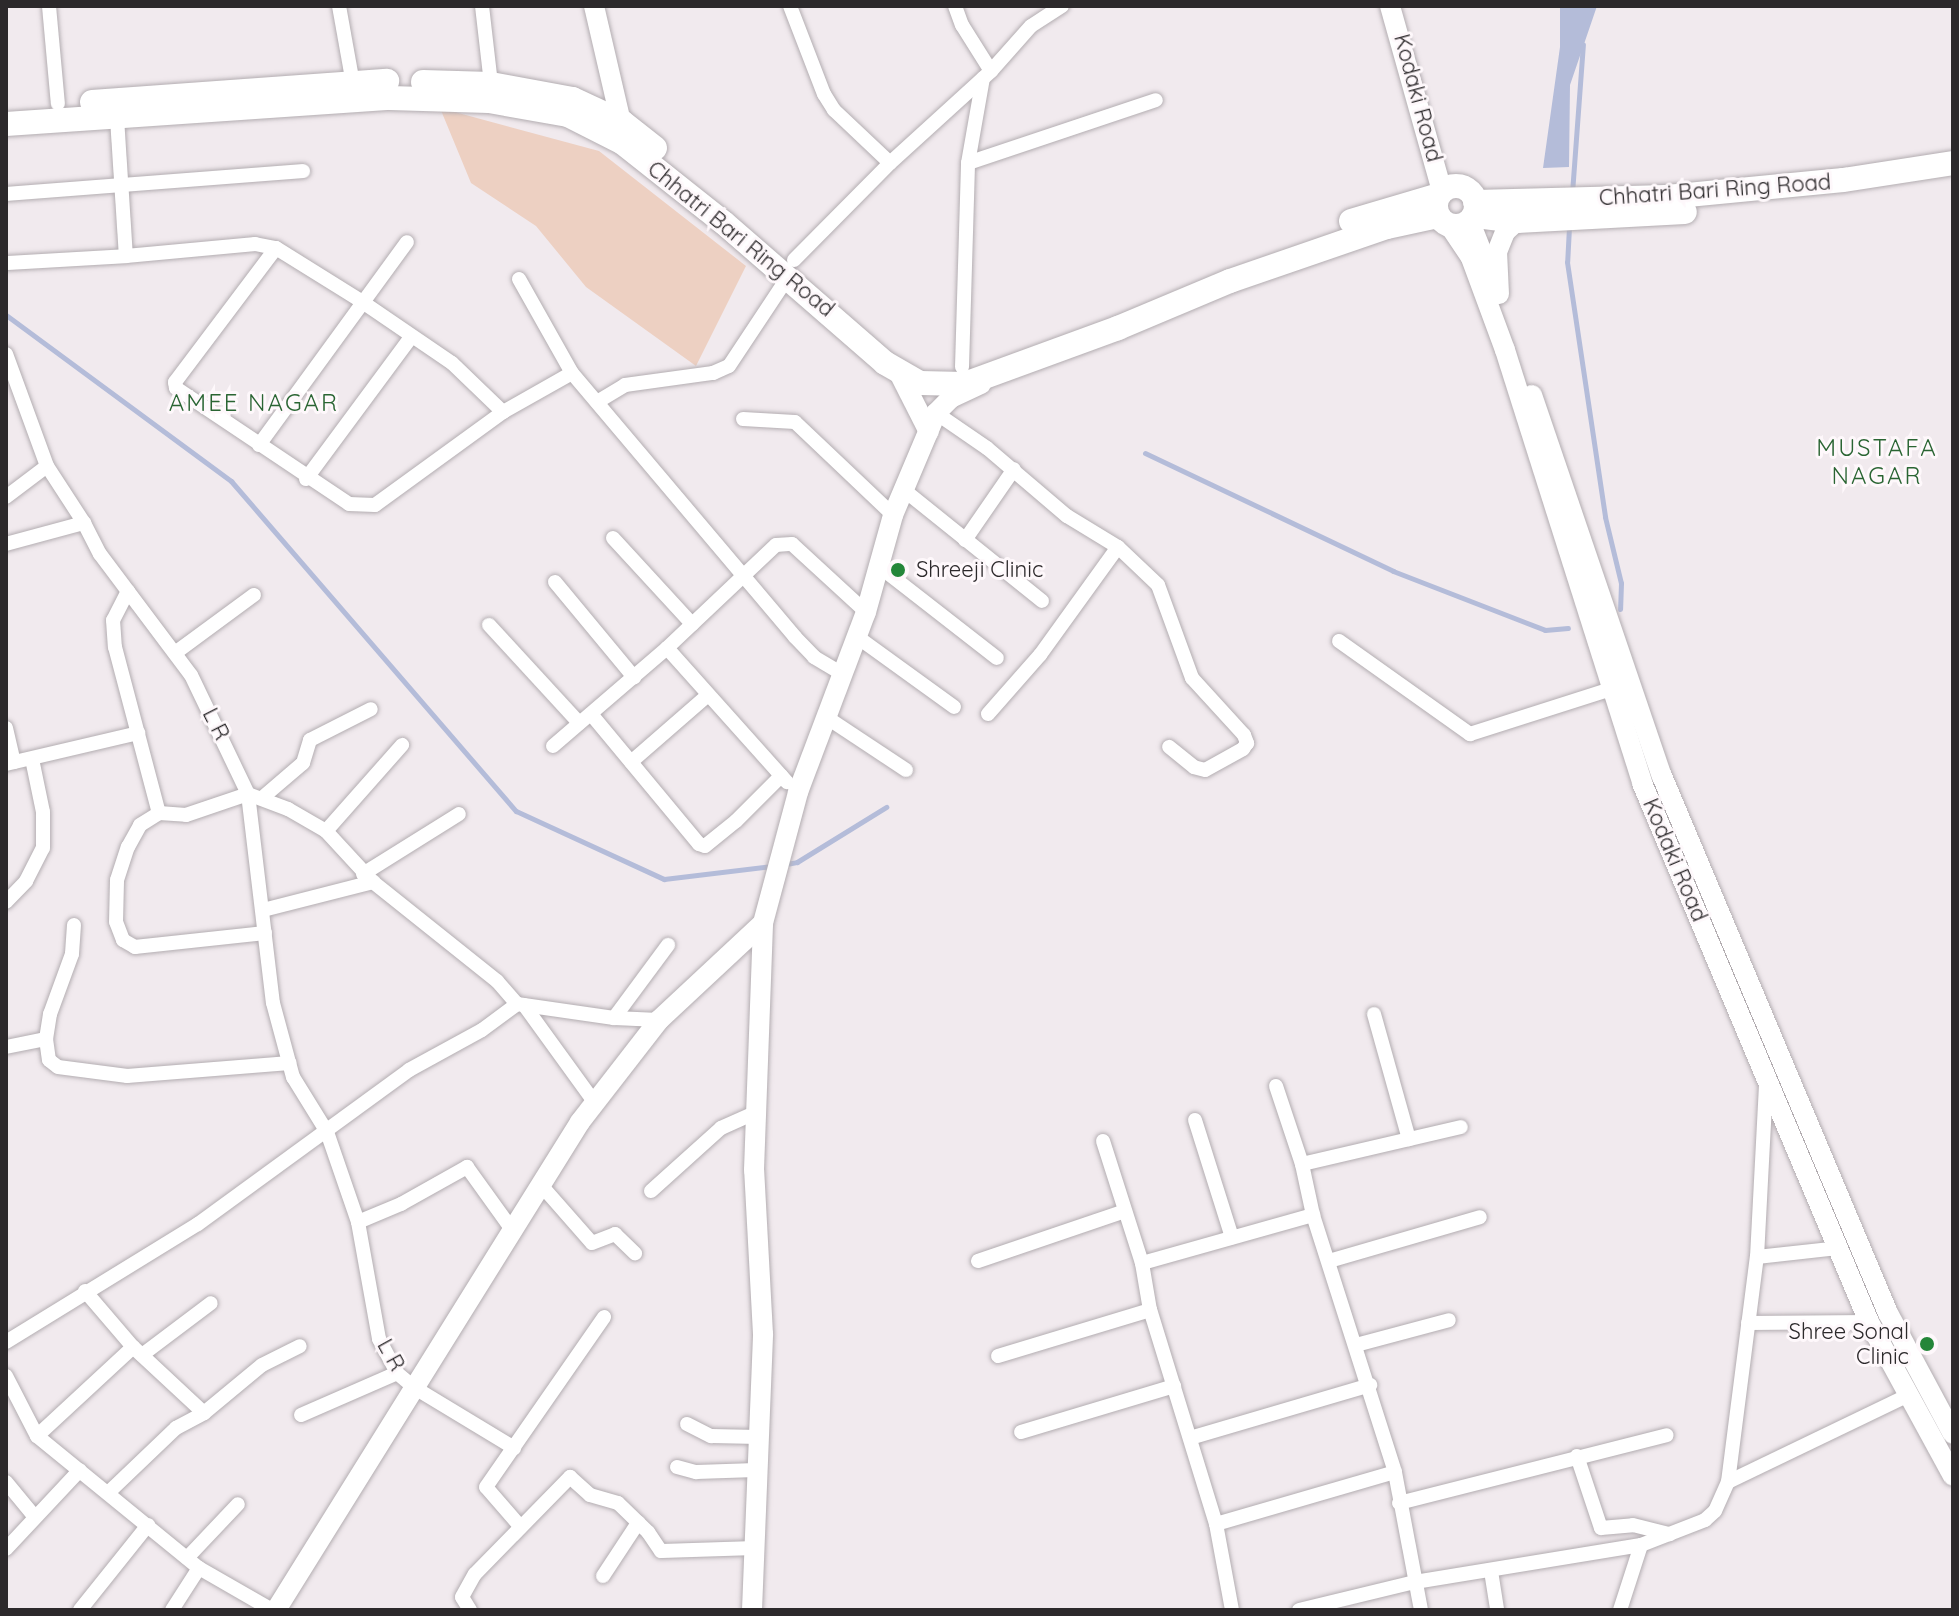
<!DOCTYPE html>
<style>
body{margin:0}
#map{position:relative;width:1959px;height:1616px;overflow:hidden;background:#f1eaee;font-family:Quicksand,sans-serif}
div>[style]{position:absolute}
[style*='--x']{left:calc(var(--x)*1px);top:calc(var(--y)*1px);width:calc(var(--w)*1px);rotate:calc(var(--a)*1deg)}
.green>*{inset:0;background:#edd0c2}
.water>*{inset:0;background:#b4bcd9}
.stream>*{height:5px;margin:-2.5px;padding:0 2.5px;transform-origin:2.5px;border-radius:2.5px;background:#b4bcd9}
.roads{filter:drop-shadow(0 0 2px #b3adb1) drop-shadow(0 0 2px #b3adb1)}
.street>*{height:14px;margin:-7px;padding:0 7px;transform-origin:7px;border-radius:7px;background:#fff}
.secondary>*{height:20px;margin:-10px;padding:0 10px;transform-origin:10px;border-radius:10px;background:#fff}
.primary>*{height:24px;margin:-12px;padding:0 12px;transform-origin:12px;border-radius:12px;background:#fff}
.primary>.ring{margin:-12px;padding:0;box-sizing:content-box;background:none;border:24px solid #fff;border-radius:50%}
.dots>*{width:22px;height:22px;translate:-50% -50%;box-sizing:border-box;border:4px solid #fef8fb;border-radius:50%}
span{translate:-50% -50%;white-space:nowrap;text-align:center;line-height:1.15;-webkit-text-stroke:6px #fef8fb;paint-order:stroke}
.street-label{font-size:22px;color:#2c292b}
.poi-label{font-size:22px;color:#2c292b}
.left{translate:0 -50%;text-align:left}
.right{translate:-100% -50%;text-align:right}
.neighbourhood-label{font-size:24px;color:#2a6533;letter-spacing:2px}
.frame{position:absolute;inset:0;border:8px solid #2c292b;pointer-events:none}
</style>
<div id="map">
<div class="green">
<i style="clip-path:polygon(440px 108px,599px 151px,746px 266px,696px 366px,586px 287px,536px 226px,471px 183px)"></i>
</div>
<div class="water">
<i style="clip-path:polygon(1560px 6px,1597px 6px,1570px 85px,1569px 167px,1543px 168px,1560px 47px)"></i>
</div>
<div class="stream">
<i style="--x:1572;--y:193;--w:149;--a:-85.8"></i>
<i style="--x:1569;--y:227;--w:35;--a:93"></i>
<i style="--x:1567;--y:262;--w:258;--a:81.5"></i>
<i style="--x:1605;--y:517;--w:68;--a:76.4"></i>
<i style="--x:1621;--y:583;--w:26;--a:92"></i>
<i style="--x:6;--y:315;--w:280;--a:36.4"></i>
<i style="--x:231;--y:481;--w:436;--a:49.2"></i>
<i style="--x:516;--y:811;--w:163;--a:24.7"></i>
<i style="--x:664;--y:879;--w:109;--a:-6.9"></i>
<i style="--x:1145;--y:453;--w:275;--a:25.4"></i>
<i style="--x:1393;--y:571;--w:163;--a:21.2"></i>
<i style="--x:1545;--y:630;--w:23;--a:-5"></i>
<i style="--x:786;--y:864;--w:11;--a:-10"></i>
<i style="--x:797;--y:862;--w:105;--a:-31.7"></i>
</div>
<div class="roads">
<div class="street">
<i style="--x:49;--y:6;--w:98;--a:84.8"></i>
<i style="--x:339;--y:6;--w:79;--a:79.8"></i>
<i style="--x:482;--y:6;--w:79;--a:83.4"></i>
<i style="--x:790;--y:6;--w:94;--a:68.9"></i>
<i style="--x:824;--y:94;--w:19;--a:58"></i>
<i style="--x:834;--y:110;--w:77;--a:43.4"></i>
<i style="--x:955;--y:6;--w:20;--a:70"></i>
<i style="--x:962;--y:25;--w:54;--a:57.8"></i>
<i style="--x:117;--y:118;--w:138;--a:86.3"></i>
<i style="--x:126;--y:256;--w:130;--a:-5.3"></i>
<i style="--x:255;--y:244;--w:21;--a:11"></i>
<i style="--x:276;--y:248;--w:100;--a:31.9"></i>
<i style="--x:361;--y:301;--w:110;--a:34.3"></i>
<i style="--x:452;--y:363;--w:71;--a:43.9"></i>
<i style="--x:968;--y:163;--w:198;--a:-18.5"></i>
<i style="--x:6;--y:194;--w:298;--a:-4.4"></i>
<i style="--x:276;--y:248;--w:168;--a:127"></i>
<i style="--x:175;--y:382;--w:6;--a:81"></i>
<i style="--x:176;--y:388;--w:208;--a:33.8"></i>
<i style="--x:349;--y:504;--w:26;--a:2"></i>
<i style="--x:375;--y:505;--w:158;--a:-36"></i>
<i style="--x:503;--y:412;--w:79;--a:-29.5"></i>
<i style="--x:794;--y:260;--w:136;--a:-45.3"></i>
<i style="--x:890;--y:163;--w:137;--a:-42.3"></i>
<i style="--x:991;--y:71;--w:60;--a:-48.4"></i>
<i style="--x:1031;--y:26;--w:37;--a:-33"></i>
<i style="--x:6;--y:263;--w:120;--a:-3.3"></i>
<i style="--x:519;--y:279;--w:108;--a:60.6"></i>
<i style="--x:572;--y:373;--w:346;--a:49.8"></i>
<i style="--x:795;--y:637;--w:28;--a:46"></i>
<i style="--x:814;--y:657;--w:33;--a:31"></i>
<i style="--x:6;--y:354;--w:119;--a:69.9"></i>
<i style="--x:47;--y:466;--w:68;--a:57"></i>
<i style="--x:84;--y:523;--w:35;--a:63"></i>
<i style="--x:100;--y:554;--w:151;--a:53.1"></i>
<i style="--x:191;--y:675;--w:132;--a:64.4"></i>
<i style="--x:248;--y:794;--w:210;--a:83.2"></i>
<i style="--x:273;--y:1003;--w:77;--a:74.9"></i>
<i style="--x:293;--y:1077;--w:65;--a:58.3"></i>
<i style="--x:327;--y:1132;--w:95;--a:71"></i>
<i style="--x:358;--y:1222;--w:119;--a:79.8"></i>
<i style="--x:379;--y:1339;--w:38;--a:62"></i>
<i style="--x:397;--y:1373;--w:23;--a:40"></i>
<i style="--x:415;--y:1388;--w:116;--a:31.2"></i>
<i style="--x:962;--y:367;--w:204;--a:-88.3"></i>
<i style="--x:968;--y:163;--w:86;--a:-80"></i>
<i style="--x:597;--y:402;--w:33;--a:-31"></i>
<i style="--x:625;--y:385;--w:89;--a:-7.8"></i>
<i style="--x:713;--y:373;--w:17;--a:-24"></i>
<i style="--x:729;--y:366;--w:107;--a:-56.5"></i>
<i style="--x:936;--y:413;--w:62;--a:34.5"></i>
<i style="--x:987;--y:448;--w:105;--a:40.4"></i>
<i style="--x:1067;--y:516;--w:60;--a:31.3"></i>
<i style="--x:1118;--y:547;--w:55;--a:43.5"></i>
<i style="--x:1158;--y:585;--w:99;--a:69.9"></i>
<i style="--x:1192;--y:678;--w:77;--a:47.6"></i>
<i style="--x:1244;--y:735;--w:9;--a:69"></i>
<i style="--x:1247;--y:743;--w:7;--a:124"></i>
<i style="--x:1243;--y:749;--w:43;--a:151.1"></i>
<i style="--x:1205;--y:770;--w:11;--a:-165"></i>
<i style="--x:1194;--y:767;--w:32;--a:-141"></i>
<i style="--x:743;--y:419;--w:52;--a:3.3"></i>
<i style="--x:795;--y:422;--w:135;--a:43.5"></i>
<i style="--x:259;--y:445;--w:251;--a:-53.9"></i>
<i style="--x:306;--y:479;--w:177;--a:-53.5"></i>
<i style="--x:904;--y:490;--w:177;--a:38.8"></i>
<i style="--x:6;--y:497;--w:51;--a:-37.1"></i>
<i style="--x:613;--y:538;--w:117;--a:47.4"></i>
<i style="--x:965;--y:540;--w:86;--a:-55.4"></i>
<i style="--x:6;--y:544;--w:81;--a:-15.1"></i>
<i style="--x:880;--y:567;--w:148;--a:37.9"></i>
<i style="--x:555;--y:582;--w:124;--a:50.3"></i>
<i style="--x:128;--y:591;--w:33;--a:117"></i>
<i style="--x:113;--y:620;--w:27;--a:86"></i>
<i style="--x:115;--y:647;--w:172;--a:75.2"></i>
<i style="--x:489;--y:625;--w:133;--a:47.4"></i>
<i style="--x:856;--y:636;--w:121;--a:35.9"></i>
<i style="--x:1339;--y:641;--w:161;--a:35.4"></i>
<i style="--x:1470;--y:734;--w:148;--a:-17.7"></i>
<i style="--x:667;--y:648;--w:180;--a:48.2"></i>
<i style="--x:175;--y:653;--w:98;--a:-36.3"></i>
<i style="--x:591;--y:714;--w:169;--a:50.3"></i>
<i style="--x:699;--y:844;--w:6;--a:18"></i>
<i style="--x:705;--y:846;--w:40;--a:-39"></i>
<i style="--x:736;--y:821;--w:64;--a:-45"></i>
<i style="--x:988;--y:714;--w:79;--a:-48.6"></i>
<i style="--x:1040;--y:655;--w:133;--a:-54.2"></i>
<i style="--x:826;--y:717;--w:96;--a:33.5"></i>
<i style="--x:6;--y:728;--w:35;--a:77"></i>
<i style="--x:553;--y:746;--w:150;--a:-40.7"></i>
<i style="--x:667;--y:648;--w:150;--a:-43.4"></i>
<i style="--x:776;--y:545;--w:16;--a:-4"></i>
<i style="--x:792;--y:544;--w:100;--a:42.6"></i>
<i style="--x:631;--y:762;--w:102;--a:-41"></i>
<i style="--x:6;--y:764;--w:136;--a:-13.2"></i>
<i style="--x:262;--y:798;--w:54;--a:-40.5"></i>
<i style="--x:303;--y:763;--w:24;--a:-73"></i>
<i style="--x:310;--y:740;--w:68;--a:-26.9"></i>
<i style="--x:326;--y:831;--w:115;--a:-48.5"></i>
<i style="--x:363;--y:874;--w:113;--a:-32"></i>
<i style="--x:6;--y:902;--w:29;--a:-46"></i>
<i style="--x:26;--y:881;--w:37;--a:-63"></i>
<i style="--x:43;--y:848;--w:36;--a:-90"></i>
<i style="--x:43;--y:812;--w:54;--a:-101.7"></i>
<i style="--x:263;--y:910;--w:114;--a:-14.3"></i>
<i style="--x:74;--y:925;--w:29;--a:94"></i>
<i style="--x:72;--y:954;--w:64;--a:110.1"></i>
<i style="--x:50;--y:1014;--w:25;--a:99"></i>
<i style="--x:46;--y:1039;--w:21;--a:82"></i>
<i style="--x:49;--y:1060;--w:11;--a:38"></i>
<i style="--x:58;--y:1067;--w:70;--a:7.4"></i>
<i style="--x:127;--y:1076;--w:163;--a:-4.6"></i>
<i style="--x:265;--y:933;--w:131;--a:173.9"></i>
<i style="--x:135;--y:947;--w:14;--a:-150"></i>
<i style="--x:123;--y:940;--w:19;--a:-111"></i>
<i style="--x:116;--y:922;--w:42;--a:-88.6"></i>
<i style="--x:117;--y:880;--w:35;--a:-72"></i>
<i style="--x:128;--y:847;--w:25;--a:-61"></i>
<i style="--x:140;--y:825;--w:22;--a:-32"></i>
<i style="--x:159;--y:813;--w:27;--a:4"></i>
<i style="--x:186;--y:815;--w:65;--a:-18.7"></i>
<i style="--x:248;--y:794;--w:43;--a:20.6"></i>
<i style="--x:288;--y:809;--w:44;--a:30.1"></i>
<i style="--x:326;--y:831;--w:69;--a:47.3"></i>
<i style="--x:373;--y:882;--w:159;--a:38.6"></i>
<i style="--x:497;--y:981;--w:30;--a:49"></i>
<i style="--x:524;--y:1005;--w:121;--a:54.1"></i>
<i style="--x:1374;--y:1014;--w:130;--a:74.4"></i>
<i style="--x:614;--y:1018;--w:91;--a:-53.5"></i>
<i style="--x:6;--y:1047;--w:41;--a:-11.3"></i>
<i style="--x:1276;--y:1086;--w:82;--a:71.6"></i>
<i style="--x:1195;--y:1120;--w:123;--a:72.5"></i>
<i style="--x:1103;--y:1141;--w:128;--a:72.3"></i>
<i style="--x:541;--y:1185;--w:77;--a:48.7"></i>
<i style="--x:592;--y:1243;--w:25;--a:-21"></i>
<i style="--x:615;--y:1234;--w:28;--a:44"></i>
<i style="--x:651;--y:1191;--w:94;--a:-42"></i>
<i style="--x:721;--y:1128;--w:37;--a:-24"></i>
<i style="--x:358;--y:1222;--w:47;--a:-22.7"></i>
<i style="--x:401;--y:1204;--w:76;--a:-29.3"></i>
<i style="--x:467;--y:1167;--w:79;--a:54.3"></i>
<i style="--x:1757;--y:1257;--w:81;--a:-6.3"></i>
<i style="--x:978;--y:1261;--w:155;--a:-18.8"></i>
<i style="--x:1329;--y:1261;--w:157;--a:-16.2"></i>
<i style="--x:85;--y:1291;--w:74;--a:49.4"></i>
<i style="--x:133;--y:1347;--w:97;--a:42.9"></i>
<i style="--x:1748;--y:1323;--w:121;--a:-0.5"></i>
<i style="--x:6;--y:1342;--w:225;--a:-31.6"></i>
<i style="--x:198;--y:1224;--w:261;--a:-36.1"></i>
<i style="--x:409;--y:1070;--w:83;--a:-28.7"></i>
<i style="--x:482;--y:1030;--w:44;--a:-36.6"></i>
<i style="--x:517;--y:1004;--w:98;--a:8.2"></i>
<i style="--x:614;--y:1018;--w:45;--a:2.5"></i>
<i style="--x:1356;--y:1345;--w:96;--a:-15"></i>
<i style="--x:142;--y:1355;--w:86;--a:-37"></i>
<i style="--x:998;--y:1356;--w:159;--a:-16.8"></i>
<i style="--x:6;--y:1376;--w:68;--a:62.7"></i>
<i style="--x:37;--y:1436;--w:209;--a:39.2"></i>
<i style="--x:199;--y:1568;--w:84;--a:29.9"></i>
<i style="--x:301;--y:1415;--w:105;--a:-23.6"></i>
<i style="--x:687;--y:1424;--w:27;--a:27"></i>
<i style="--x:711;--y:1436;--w:48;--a:1.2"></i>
<i style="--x:1021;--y:1432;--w:160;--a:-16.7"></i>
<i style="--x:37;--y:1436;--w:131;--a:-42.8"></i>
<i style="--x:1190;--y:1438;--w:188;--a:-16.4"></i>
<i style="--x:1577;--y:1456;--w:76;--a:71.6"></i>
<i style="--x:1601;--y:1528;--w:32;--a:-5"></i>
<i style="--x:1633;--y:1525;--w:38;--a:14"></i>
<i style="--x:677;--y:1467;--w:20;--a:15"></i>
<i style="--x:696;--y:1472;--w:60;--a:-1.9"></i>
<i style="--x:6;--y:1482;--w:45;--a:50.4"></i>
<i style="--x:1728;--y:1482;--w:227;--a:-82.7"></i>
<i style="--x:1757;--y:1257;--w:172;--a:-87"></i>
<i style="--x:109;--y:1492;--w:93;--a:-43.7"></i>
<i style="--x:176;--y:1428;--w:32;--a:-28"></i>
<i style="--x:204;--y:1413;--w:75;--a:-39.6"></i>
<i style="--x:262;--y:1365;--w:42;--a:-26.6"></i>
<i style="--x:1399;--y:1503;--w:276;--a:-14.2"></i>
<i style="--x:1216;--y:1524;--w:186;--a:-16.2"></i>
<i style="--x:519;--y:1525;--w:50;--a:-131"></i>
<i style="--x:486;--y:1487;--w:207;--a:-55.2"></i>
<i style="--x:6;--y:1549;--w:108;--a:-46.9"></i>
<i style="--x:187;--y:1558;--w:74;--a:-46.6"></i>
<i style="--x:1491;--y:1571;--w:39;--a:81"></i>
<i style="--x:603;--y:1576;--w:64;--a:-56.6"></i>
<i style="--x:80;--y:1610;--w:109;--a:-51.3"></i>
<i style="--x:172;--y:1610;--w:50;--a:-57.3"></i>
<i style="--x:470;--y:1610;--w:15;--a:-122"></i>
<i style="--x:462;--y:1597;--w:26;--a:-61"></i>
<i style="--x:475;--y:1574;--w:136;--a:-45.6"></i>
<i style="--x:570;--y:1477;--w:27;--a:42"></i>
<i style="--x:590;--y:1495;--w:29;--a:16"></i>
<i style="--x:618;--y:1503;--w:42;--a:44"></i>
<i style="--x:648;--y:1532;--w:23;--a:56"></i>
<i style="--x:661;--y:1551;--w:95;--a:-1.8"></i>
<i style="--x:1232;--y:1610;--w:87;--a:-100.5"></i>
<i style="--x:1216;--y:1524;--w:224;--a:-107.1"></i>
<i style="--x:1150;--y:1310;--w:48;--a:-99.7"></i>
<i style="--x:1142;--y:1263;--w:178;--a:-15.7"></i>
<i style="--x:1299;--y:1610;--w:119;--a:-13.6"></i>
<i style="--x:1415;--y:1582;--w:229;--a:-9.3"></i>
<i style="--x:1641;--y:1545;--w:69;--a:-21.3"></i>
<i style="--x:1705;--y:1520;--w:13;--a:-42"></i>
<i style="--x:1715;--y:1511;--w:32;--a:-66"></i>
<i style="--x:1728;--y:1482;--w:201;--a:-25.7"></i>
<i style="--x:1421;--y:1610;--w:140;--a:-100.7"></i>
<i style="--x:1395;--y:1472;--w:270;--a:-107.7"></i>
<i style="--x:1313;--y:1215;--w:52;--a:-102.2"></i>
<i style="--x:1302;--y:1164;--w:163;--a:-13.1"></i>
<i style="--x:1620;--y:1610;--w:68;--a:-72.1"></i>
</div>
<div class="secondary">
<i style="--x:594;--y:6;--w:128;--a:76.9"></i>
<i style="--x:1390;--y:6;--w:192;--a:74.3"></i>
<i style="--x:1470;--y:222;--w:52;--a:68.4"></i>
<i style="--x:1449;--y:225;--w:40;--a:56"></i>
<i style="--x:1471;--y:258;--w:98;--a:69.7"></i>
<i style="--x:1505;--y:350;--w:454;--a:72.4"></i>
<i style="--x:1642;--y:783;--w:585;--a:67.16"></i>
<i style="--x:1869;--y:1322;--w:175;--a:61.4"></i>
<i style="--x:1499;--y:294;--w:42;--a:-92.7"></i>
<i style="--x:1497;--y:252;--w:22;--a:-68"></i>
<i style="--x:1505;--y:232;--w:16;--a:-43"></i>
<i style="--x:898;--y:371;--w:68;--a:63.1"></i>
<i style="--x:1532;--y:395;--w:403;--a:71.2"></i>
<i style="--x:1662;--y:776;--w:583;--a:67.18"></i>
<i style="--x:1888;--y:1313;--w:137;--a:61.8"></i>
<i style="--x:276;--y:1610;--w:575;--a:-58.08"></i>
<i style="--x:580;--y:1122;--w:129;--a:-52.2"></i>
<i style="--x:659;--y:1020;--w:142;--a:-43"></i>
<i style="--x:752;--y:1610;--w:276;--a:-87.7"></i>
<i style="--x:763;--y:1334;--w:164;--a:-93.1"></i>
<i style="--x:754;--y:1170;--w:247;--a:-87.9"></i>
<i style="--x:763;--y:923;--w:136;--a:-75"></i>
<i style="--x:798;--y:792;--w:192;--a:-69.3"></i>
<i style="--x:866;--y:612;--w:101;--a:-74.4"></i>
<i style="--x:893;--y:515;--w:111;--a:-67.1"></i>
<i style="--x:936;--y:413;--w:21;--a:-45"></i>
<i style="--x:951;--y:398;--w:33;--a:-25"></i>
</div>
<div class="primary">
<i style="--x:423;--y:82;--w:68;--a:1.7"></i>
<i style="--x:491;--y:84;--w:83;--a:10.4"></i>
<i style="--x:573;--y:99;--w:54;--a:25.1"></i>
<i style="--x:622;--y:122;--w:42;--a:38.2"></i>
<i style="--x:92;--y:102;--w:296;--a:-4.1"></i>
<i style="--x:6;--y:124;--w:385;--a:-3.9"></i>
<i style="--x:390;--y:98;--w:99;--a:1.7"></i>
<i style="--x:489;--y:101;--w:80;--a:10"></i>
<i style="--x:568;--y:115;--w:62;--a:27"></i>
<i style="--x:623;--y:143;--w:129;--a:38.4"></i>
<i style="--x:724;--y:223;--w:213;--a:41"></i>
<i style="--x:885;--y:363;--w:40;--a:29.7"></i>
<i style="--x:920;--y:383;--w:45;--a:1.3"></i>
<i style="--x:965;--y:384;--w:163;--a:-20.1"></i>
<i style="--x:1118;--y:328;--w:121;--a:-22.8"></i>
<i style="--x:1230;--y:281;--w:166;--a:-19"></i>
<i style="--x:1387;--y:227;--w:52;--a:-12.2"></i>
<i class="ring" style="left:1436px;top:186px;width:16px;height:16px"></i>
<i style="--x:1475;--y:202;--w:192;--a:-1.5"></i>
<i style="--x:1667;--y:197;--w:177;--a:-5.5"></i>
<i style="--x:1843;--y:180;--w:111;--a:-8.8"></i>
<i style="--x:1476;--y:216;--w:41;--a:7"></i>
<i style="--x:1517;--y:221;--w:168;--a:-3.1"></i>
<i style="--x:1351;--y:221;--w:89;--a:-16.4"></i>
</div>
</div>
<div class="dots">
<i style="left:898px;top:570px;background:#248639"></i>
<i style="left:1927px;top:1344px;background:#248639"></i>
</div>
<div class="street-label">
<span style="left:1418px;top:98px;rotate:75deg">Kodaki Road</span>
<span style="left:1715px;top:190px;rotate:-4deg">Chhatri Bari Ring Road</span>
<span style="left:741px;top:239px;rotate:39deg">Chhatri Bari Ring Road</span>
<span style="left:216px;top:724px;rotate:63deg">L R</span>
<span style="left:1675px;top:860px;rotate:67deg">Kodaki Road</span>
<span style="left:391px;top:1355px;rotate:61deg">L R</span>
</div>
<div class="poi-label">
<span class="left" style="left:916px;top:570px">Shreeji Clinic</span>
<span class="right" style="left:1909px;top:1344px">Shree Sonal<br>Clinic</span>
</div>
<div class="neighbourhood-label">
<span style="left:254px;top:403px">AMEE NAGAR</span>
<span style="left:1877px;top:462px">MUSTAFA<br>NAGAR</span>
</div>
<div class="frame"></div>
</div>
